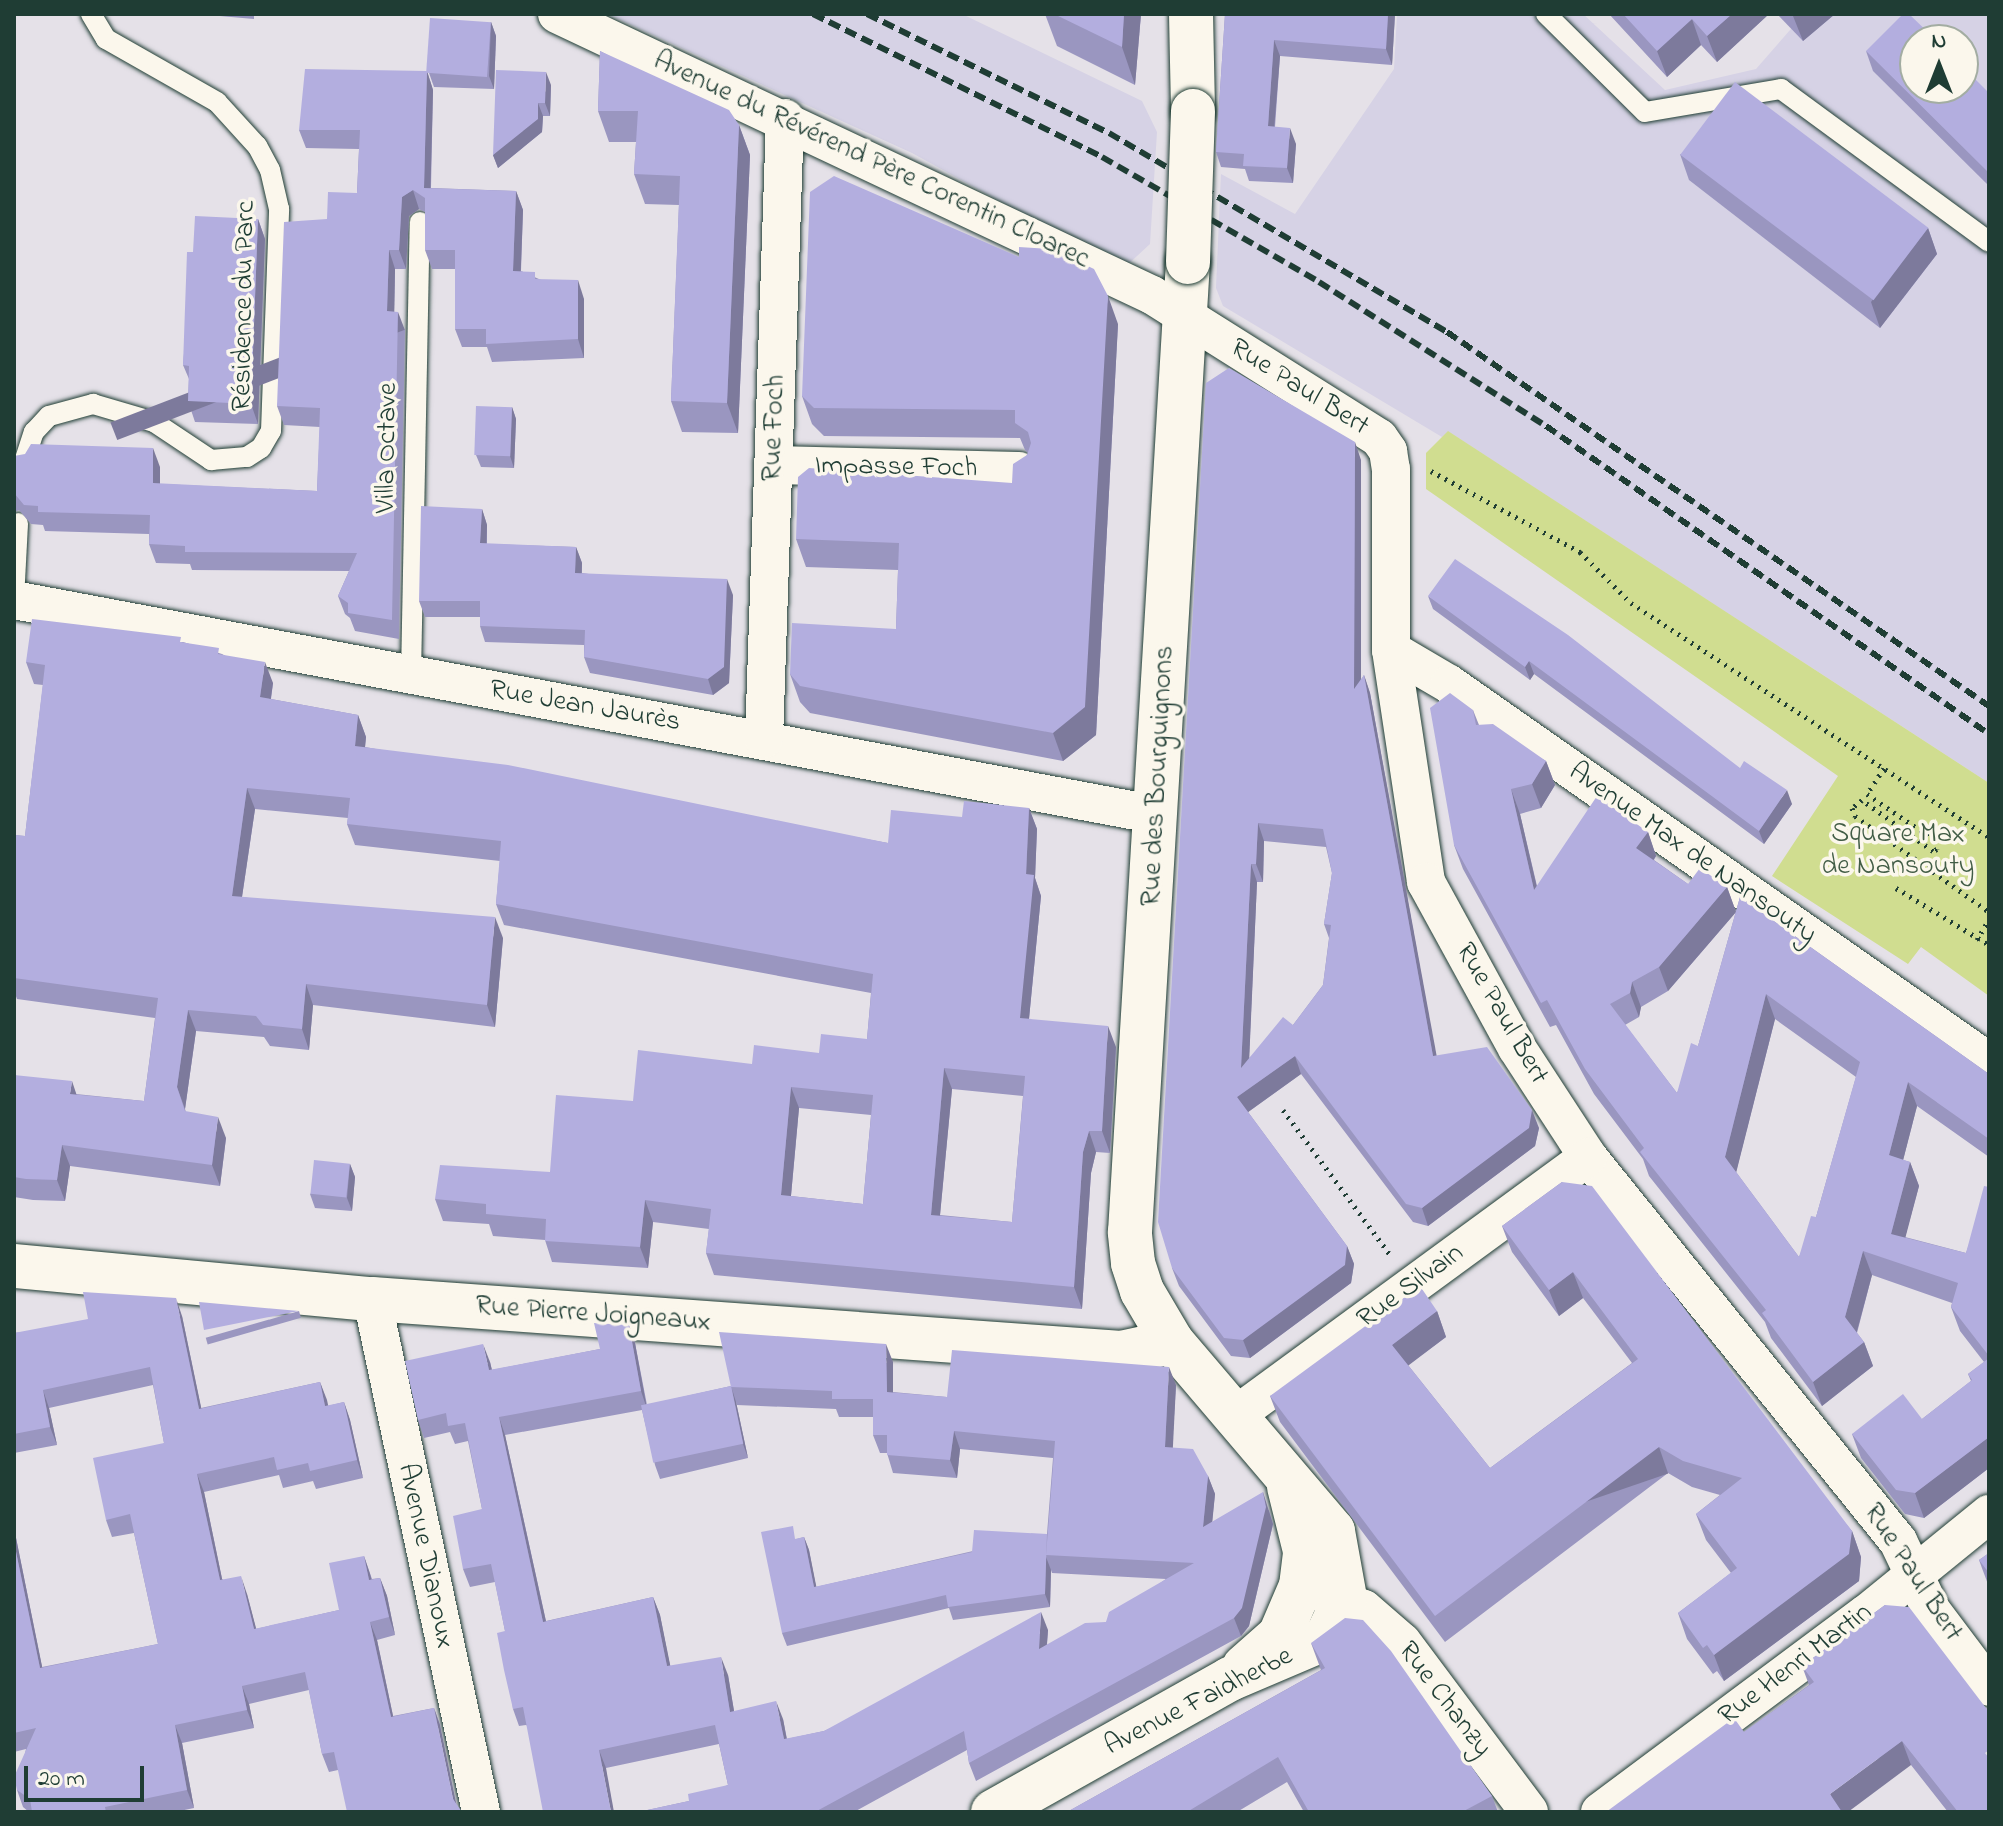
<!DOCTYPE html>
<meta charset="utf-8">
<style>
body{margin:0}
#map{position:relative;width:2003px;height:1826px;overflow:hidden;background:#e5e1e8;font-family:"Indie Flower",sans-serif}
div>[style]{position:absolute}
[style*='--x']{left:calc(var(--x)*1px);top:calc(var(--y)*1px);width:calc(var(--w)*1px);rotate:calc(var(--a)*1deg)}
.built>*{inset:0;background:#d6d2e5}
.green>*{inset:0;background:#d0dd90}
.path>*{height:5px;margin-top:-2.5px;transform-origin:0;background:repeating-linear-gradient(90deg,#1f3d34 0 2px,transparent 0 8px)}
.roads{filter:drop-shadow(0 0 2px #1f3d34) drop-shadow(0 0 2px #1f3d34)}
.lane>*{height:20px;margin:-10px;padding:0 10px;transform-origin:10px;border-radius:10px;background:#fbf7ec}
.street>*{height:38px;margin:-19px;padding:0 19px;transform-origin:19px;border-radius:19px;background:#fbf7ec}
.secondary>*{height:44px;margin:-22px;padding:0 22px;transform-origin:22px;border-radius:22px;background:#fbf7ec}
.rail>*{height:6px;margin-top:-3px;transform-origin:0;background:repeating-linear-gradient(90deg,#1f3d34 0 12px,transparent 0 18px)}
.bridges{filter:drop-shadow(0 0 2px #1f3d34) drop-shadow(0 0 2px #1f3d34)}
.secondary-bridge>*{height:44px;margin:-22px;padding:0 22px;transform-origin:22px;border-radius:22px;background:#fbf7ec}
.wall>*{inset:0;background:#9a96c0;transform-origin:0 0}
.shaded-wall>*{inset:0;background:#7d7a9c;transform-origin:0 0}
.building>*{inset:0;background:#b3aedf;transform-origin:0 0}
span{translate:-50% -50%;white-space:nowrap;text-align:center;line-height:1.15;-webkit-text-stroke:7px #fbf7ec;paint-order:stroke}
.street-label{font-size:28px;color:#1f3d34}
.park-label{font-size:28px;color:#425d46}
.frame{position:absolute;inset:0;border:16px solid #1f3d34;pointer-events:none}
.north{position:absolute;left:1899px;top:24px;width:80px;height:80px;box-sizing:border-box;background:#fbf7ec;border:2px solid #a3ada2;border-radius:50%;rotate:0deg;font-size:22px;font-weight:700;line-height:32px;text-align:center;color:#1f3d34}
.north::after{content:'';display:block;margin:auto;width:28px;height:36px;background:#1f3d34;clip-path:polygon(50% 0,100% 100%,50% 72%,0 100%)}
.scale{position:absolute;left:24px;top:1766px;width:120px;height:36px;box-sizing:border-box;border:4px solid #1f3d34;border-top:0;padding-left:10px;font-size:24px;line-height:28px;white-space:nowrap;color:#1f3d34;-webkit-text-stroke:6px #fbf7ec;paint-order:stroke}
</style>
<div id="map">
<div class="built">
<i style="clip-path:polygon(607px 14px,962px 14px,1142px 101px,1157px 132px,1150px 244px,1123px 269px,912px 153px)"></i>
<i style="clip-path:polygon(evenodd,1397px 14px,1583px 14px,1665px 90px,1756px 69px,1804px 14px,1989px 14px,1989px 783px,1449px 432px,1442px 437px,1223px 306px,1216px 288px,1221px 174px,1295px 214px,1394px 69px,1397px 14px,1915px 40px,1963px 40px,1963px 88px,1915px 88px,1915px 40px)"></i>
</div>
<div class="green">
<i style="clip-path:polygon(1448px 431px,1989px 783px,1989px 996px,1921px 947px,1908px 964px,1772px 876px,1838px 776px,1426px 489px,1426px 453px)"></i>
</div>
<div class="path">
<i style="--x:1431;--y:471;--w:170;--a:28.5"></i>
<i style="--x:1580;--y:552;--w:72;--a:45"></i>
<i style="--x:1631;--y:603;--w:428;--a:33.2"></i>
<i style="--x:1884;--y:768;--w:31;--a:123"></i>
<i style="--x:1867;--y:794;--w:83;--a:34.3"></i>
<i style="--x:1936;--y:841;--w:8;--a:83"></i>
<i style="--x:1937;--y:849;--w:4;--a:153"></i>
<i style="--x:1933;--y:851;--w:87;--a:-144.3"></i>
<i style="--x:1862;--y:800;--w:13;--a:141"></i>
<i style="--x:1852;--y:808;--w:9;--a:69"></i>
<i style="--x:1855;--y:816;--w:165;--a:35.6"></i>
<i style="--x:1896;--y:888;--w:109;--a:31.5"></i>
<i style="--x:1977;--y:940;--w:24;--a:-60"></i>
<i style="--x:1283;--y:1110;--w:182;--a:53.5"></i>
</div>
<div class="roads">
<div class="lane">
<i style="--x:1546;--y:14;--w:139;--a:44.7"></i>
<i style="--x:1645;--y:112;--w:138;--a:-9.6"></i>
<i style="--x:1781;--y:89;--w:258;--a:36.3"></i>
<i style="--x:24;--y:462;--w:32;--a:-72"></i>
<i style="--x:34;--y:432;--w:22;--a:-47"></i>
<i style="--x:49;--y:416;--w:46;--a:-15.3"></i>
<i style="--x:93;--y:404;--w:64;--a:16.4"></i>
<i style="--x:154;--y:422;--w:69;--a:33.7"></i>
<i style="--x:211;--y:460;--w:36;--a:-5"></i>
<i style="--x:247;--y:457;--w:17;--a:-33"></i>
<i style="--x:261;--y:448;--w:20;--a:-60"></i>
<i style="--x:271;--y:431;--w:222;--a:-87.9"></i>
<i style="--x:279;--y:209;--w:40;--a:-103"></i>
<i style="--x:270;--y:170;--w:27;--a:-118"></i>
<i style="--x:257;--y:146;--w:59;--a:-132.3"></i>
<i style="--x:217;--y:102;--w:128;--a:-150.4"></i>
<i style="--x:106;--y:39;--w:29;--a:-121"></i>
<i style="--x:14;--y:600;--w:77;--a:-87"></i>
<i style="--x:411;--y:676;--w:454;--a:-88.9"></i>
</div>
<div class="street">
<i style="--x:557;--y:14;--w:658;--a:25.28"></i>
<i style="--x:1152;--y:295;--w:268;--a:32.2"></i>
<i style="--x:1379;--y:438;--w:16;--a:55"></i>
<i style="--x:1388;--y:451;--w:18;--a:81"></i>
<i style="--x:1391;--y:469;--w:181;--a:90"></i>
<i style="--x:1391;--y:650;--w:235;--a:81.4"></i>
<i style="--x:1426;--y:882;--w:189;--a:61.3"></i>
<i style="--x:1517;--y:1048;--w:130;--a:56.9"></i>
<i style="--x:1588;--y:1157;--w:494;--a:51.1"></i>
<i style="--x:1898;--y:1541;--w:76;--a:64.4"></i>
<i style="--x:1931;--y:1610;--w:96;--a:53"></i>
<i style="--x:774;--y:465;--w:245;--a:1.4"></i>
<i style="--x:14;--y:600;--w:1163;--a:10.65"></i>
<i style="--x:1391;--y:650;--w:67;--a:30.4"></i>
<i style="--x:1449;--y:684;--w:659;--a:34.99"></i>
<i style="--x:764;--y:739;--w:621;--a:-88.06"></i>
<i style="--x:372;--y:1299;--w:524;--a:78"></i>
<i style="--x:1233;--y:1417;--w:440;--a:-36.2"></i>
<i style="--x:1317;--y:1591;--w:50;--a:21"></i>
<i style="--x:1364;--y:1609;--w:50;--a:41"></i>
<i style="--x:1402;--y:1642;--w:212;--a:53.2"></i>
<i style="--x:1600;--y:1812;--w:332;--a:-36.7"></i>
<i style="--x:1866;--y:1614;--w:159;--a:-39.1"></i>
</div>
<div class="secondary">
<i style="--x:1191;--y:14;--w:97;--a:88.8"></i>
<i style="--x:14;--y:1266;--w:360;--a:5.3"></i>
<i style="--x:372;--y:1299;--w:751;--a:4.12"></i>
<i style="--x:1121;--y:1353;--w:52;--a:-12.2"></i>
<i style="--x:1244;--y:1667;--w:48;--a:-41.6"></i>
<i style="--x:1280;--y:1635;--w:53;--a:-66.8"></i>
<i style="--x:1301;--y:1586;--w:35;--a:-83"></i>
<i style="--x:1305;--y:1551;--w:66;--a:-104"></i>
<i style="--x:993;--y:1812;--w:272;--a:-29.3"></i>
<i style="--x:1230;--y:1679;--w:104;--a:-23.1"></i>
<i style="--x:1326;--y:1638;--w:44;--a:-64.6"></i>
<i style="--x:1345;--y:1598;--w:68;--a:-100.2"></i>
<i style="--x:1333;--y:1531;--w:248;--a:-130.4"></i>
<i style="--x:1172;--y:1342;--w:59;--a:-120.5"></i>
<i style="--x:1142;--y:1291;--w:29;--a:-108"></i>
<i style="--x:1133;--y:1263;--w:31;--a:-96"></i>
<i style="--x:1130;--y:1232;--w:972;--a:-86.58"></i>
</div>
</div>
<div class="rail">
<i style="--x:813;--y:14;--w:322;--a:26.3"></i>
<i style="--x:1102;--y:157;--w:250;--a:29.9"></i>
<i style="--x:1319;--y:282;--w:269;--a:32.4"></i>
<i style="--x:1546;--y:426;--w:540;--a:34.81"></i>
<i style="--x:867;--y:14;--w:270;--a:26.2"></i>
<i style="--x:1109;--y:133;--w:392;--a:30.5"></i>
<i style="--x:1447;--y:332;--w:659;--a:34.61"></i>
</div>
<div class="bridges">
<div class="secondary-bridge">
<i style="--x:1188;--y:262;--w:151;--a:-88.1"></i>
</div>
</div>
<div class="wall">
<i style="clip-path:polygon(197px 14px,254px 14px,254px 19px)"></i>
<i style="clip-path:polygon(265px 14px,308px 14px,308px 16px)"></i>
<i style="clip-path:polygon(1045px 14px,1141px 14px,1135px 85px,1057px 46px)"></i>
<i style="clip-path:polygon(1225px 14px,1395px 14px,1392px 65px,1280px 56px,1275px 127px,1296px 144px,1293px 183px,1249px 181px,1245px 169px,1221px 167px,1216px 152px)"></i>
<i style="clip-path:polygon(1609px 14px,1769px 14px,1717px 62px,1701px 45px,1667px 77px)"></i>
<i style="clip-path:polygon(1777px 14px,1835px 14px,1803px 41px)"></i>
<i style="clip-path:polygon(491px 22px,496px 36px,494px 89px,434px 87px,429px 73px)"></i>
<i style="clip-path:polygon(600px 51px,739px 125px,750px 155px,738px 433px,682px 432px,671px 401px,679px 205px,645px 204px,634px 174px,636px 142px,609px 142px,598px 111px)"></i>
<i style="clip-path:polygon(1866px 51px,1989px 93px,1989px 186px,1873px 71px)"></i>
<i style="clip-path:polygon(427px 71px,433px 90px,431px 188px,516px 191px,523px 210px,521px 271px,584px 299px,584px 358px,492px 362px,487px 347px,462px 347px,455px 329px,455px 269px,432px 269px,425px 250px,425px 212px,419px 209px,409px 216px,406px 269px,395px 269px,394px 312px,405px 330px,399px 639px,355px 631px,350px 618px,345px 614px,338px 596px,349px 571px,192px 570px,190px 564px,156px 563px,149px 544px,149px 534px,45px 531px,43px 525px,31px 524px,19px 510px,14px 512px,14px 456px,160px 467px,160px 484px,317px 491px,320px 427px,284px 425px,277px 406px,327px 219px,357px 193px,359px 149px,306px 148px,299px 130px)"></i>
<i style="clip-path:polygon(551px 85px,550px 116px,543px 116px,542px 132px,498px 168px,493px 155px)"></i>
<i style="clip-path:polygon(1680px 154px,1928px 228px,1937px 254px,1880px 328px,1689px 180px)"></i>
<i style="clip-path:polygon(258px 219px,265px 239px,258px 424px,195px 422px,188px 401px,189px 379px,183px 365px,193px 252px)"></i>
<i style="clip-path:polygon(1118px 324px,1096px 735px,1063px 761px,810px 713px,800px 702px,790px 674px,896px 629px,898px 570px,806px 567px,796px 539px,1012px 483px,1028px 453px,1025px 450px,1020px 438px,824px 436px,812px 424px,802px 396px)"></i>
<i style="clip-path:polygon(evenodd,1206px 383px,1361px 460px,1361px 680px,1364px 675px,1370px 693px,1436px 1056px,1539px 1128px,1535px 1146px,1428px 1226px,1413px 1222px,1301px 1074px,1248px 1112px,1347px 1246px,1354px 1264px,1351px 1283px,1250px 1358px,1231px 1356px,1179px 1286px,1172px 1268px,1206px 383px,1264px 841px,1326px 847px,1332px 873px,1324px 924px,1329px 938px,1323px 985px,1293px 1025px,1249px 1058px,1257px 882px,1263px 882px,1264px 841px)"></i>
<i style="clip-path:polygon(512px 407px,516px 419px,514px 468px,481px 467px,476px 455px)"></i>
<i style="clip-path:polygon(482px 509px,487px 525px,487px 544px,576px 547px,582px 563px,582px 573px,733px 595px,729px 683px,713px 695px,590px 673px,584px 657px,584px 645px,485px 642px,480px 626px,480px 617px,425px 617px,419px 601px)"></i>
<i style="clip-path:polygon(1428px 596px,1792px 804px,1764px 844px,1534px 674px,1530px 680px,1433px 609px)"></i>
<i style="clip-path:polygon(evenodd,183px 642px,222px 654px,273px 683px,271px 699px,358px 715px,366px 737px,365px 747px,888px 843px,962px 817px,1029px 808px,1037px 829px,1035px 878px,1041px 896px,1029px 1019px,1116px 1047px,1110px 1153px,1096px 1152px,1091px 1173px,1082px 1309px,714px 1275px,706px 1253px,709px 1229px,653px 1222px,648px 1268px,552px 1262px,545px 1240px,493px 1236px,489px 1224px,443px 1221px,435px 1199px,550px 1172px,633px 1101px,752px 1064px,819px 1053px,867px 1039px,871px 993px,504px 925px,496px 904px,500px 861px,355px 845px,347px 824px,348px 818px,255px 809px,242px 897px,503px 938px,495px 1027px,313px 1005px,309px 1050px,270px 1046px,264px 1037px,196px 1031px,185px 1109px,186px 1112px,226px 1138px,220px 1186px,70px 1166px,65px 1201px,33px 1200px,14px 1197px,14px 1075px,76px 1094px,144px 1101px,155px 1018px,17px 999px,14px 991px,14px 835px,25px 836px,43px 685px,34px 684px,26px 662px,183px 642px,952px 1089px,1023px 1096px,1012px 1222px,940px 1215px,952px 1089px,183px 642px,799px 1108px,871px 1115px,863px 1204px,791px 1196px,799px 1108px)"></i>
<i style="clip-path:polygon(evenodd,1473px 710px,1479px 725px,1546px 761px,1555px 785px,1541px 808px,1520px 814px,1537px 886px,1648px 832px,1656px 856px,1654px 860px,1688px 884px,1727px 887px,1736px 912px,1668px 991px,1641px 1007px,1639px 1017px,1625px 1025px,1677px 1093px,1698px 1046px,1740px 897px,1989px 1074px,1989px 1157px,1917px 1106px,1903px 1160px,1910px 1162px,1919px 1186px,1905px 1237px,1966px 1253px,1989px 1187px,1989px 1468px,1924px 1518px,1905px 1514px,1861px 1458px,1852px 1434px,1922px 1419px,1971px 1381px,1968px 1374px,1984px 1362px,1960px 1331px,1951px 1307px,1952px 1303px,1872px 1275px,1857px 1333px,1864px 1342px,1873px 1366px,1822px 1406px,1771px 1338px,1765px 1322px,1649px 1176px,1643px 1159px,1594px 1094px,1556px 1025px,1550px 1027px,1463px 869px,1454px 845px,1473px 710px,1775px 1019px,1856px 1077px,1816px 1217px,1799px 1257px,1736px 1172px,1775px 1019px)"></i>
<i style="clip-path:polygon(350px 1164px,355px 1177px,352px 1211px,315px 1208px,310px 1194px)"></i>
<i style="clip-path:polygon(1562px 1182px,1852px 1531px,1861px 1557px,1859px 1581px,1724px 1681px,1717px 1671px,1713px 1674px,1687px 1639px,1678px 1613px,1731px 1573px,1706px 1540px,1696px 1514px,1720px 1495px,1692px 1487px,1668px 1473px,1445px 1642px,1280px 1422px,1270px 1396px,1437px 1311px,1446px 1337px,1408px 1365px,1490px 1468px,1632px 1363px,1583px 1298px,1559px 1316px,1512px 1252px,1502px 1226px)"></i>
<i style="left:299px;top:1311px;width:7px;height:97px;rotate:74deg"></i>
<i style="clip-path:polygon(182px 1316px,201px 1408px,320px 1382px,328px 1406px,344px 1402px,350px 1420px,363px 1478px,316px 1489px,313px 1481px,283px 1488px,279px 1475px,204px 1492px,222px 1579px,247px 1594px,256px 1629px,339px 1610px,364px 1556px,372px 1579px,380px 1578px,387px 1596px,395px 1635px,377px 1640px,393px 1716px,434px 1708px,440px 1725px,338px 1770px,329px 1772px,322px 1754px,309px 1690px,249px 1704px,254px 1728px,182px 1743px,194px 1808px,175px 1812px,29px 1812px,23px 1807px,17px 1790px,26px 1749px,14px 1752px,14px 1528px,42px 1667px,158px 1644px,134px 1533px,112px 1537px,106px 1520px,164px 1443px,153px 1385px,49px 1408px,57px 1445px,14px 1453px,14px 1333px)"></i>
<i style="clip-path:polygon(evenodd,629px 1325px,635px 1343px,647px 1405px,731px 1386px,893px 1362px,893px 1392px,947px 1397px,1176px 1385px,1172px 1448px,1208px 1476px,1215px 1494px,1212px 1522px,1269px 1510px,1273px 1524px,1249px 1626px,1241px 1636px,976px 1781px,969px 1763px,967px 1750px,854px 1812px,638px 1812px,689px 1801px,728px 1785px,719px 1744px,606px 1768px,526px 1725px,519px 1726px,513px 1709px,505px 1631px,495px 1582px,470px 1587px,463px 1569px,482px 1509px,468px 1441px,455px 1444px,450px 1432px,424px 1438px,418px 1420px,490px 1362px,492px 1370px,600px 1349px,629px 1325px,736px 1402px,737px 1405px,836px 1409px,839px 1417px,873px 1417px,873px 1435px,880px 1453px,887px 1453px,893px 1473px,957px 1478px,960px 1449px,1053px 1458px,1047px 1534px,816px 1587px,809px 1550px,804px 1537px,797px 1539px,782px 1633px,787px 1646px,949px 1608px,953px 1620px,1050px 1607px,1051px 1570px,1052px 1573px,1166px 1579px,1106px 1622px,1047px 1645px,1048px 1630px,824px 1731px,787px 1739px,783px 1719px,734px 1711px,728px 1675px,670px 1666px,660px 1615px,653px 1597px,546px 1621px,505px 1435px,642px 1410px,655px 1465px,660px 1479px,748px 1458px,736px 1402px)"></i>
<i style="clip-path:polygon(1989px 1553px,1989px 1587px,1979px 1560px)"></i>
<i style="clip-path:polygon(1885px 1605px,1989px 1812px,1948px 1812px,1911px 1765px,1744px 1732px,1809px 1685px,1802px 1666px)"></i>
<i style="clip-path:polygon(1311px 1643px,1492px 1796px,1498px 1812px,1304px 1812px,1287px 1782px,1237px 1812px,1067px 1812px,1321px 1670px)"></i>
</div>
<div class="shaded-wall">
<i style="clip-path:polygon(1124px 14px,1141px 14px,1135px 85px,1122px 47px)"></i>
<i style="clip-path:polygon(1388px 14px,1395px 14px,1392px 65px,1386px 49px)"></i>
<i style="clip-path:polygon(1732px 14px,1769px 14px,1717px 62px,1707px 36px)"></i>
<i style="clip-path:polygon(1795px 14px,1835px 14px,1803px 41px,1793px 16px)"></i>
<i style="clip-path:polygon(1692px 19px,1701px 45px,1667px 77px,1657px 51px)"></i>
<i style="clip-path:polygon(491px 22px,496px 36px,494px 89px,489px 76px)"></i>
<i style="clip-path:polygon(1274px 40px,1280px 56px,1273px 142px,1268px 126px)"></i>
<i style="clip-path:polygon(427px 71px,433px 90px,430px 207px,424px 188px)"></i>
<i style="clip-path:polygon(546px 72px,551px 85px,550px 116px,545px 103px)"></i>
<i style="clip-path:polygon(538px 103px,543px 116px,542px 132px,498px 168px,493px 155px)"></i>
<i style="clip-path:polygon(739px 125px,750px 155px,738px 433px,727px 403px)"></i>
<i style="clip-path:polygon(1290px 128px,1296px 144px,1293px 183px,1287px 168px)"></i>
<i style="clip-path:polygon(413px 190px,419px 209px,409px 216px,406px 269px,399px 250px,402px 197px)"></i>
<i style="clip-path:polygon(516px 191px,523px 210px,520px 290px,513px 271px)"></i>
<i style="clip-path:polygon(258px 219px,265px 239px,258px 424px,251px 404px)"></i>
<i style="clip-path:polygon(1928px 228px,1937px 254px,1880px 328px,1871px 302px)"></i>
<i style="clip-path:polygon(389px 250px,395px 269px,394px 330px,387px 311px)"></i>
<i style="clip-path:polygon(578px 280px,584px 299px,584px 358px,578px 339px)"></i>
<i style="clip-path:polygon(1108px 296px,1118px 324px,1096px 735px,1063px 761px,1053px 733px)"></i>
<i style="left:398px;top:312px;width:19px;height:308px;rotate:69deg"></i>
<i style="clip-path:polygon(512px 407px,516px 419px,514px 468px,510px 456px)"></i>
<i style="clip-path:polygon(1355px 442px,1361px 460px,1361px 707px,1354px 689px)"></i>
<i style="clip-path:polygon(153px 448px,160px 467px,160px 502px,153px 483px)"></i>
<i style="clip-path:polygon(482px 509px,487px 525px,486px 559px,480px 543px)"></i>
<i style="clip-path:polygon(576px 547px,582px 563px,581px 589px,575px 573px)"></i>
<i style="clip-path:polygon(727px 579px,733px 595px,729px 683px,713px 695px,708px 679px)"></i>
<i style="clip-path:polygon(1529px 661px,1534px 674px,1530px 680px,1525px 667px)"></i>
<i style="clip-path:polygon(265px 662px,273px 683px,268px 718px,260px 697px)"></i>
<i style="clip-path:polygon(1364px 675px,1370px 693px,1440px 1074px,1433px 1056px)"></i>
<i style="clip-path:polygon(358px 715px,366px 737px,363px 767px,355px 746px)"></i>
<i style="clip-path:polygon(1546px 761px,1555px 785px,1541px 808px,1532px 784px)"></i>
<i style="clip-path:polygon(247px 788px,255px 809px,239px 917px,232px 896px)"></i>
<i style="clip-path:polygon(1511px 789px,1520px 814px,1543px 914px,1534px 890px)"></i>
<i style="clip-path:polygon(1787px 790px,1792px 804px,1764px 844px,1759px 831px)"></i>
<i style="clip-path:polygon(1029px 808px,1037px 829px,1035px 878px,1041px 896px,1027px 1039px,1020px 1018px)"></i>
<i style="clip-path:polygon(1258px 823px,1264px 841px,1263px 882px,1256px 864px)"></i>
<i style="clip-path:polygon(1648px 832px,1656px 856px,1645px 872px,1636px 848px)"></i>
<i style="clip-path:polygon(1251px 864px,1257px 882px,1248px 1086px,1241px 1068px)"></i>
<i style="clip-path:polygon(1727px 887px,1736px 912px,1668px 991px,1659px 967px)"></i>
<i style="clip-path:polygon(495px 917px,503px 938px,495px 1027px,487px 1005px)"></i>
<i style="clip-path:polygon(1632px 982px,1641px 1007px,1639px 1017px,1630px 993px)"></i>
<i style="clip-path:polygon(306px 984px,313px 1005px,309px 1050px,302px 1029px)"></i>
<i style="clip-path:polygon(1766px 994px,1775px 1019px,1734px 1181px,1725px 1157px)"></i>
<i style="clip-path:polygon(188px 1010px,196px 1031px,185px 1109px,177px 1087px)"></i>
<i style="clip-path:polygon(1108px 1026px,1116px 1047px,1110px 1153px,1102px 1131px)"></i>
<i style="clip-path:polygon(1295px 1056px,1301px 1074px,1244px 1115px,1237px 1097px)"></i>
<i style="clip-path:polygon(944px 1068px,952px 1089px,938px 1236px,931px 1215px)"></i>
<i style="clip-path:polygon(72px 1081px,79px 1102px,70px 1094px)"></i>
<i style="clip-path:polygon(1908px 1082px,1917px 1106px,1898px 1180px,1889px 1155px)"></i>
<i style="clip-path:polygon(791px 1087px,799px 1108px,789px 1217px,781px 1195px)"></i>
<i style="clip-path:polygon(1532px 1110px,1539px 1128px,1535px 1146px,1428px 1226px,1422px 1208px)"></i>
<i style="clip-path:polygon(218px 1117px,226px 1138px,220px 1186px,212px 1165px)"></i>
<i style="clip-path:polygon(1089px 1131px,1096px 1152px,1091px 1173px,1082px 1309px,1074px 1287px,1083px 1152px)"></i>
<i style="clip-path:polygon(62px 1145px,70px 1166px,65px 1201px,57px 1180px)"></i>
<i style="clip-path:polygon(1910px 1162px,1919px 1186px,1900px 1258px,1891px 1234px)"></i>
<i style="clip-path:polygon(350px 1164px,355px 1177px,352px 1211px,347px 1198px)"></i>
<i style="clip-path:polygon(645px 1200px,653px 1222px,648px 1268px,640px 1247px)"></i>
<i style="clip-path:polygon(1347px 1246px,1354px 1264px,1351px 1283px,1250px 1358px,1243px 1340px)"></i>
<i style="clip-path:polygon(1863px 1251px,1872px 1275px,1854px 1342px,1845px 1317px)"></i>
<i style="clip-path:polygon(1573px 1272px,1583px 1298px,1559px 1316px,1549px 1290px)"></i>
<i style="clip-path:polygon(176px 1298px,182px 1316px,205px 1426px,199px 1409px)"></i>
<i style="clip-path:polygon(1437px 1311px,1446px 1337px,1401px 1371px,1392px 1345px)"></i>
<i style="clip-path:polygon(629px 1325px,635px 1343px,647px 1409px,641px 1391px)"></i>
<i style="clip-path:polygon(1864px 1342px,1873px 1366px,1822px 1406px,1813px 1382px)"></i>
<i style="clip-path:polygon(483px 1344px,490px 1362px,496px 1388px,489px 1370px)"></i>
<i style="clip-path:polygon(886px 1344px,893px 1362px,893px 1409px,887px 1392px)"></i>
<i style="clip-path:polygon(1169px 1367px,1176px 1385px,1172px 1465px,1165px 1447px)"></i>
<i style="clip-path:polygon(320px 1382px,327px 1400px,332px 1424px,325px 1406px)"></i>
<i style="clip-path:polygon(732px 1389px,736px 1402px,748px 1458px,743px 1444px)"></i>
<i style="clip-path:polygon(43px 1390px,49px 1408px,57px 1445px,50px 1427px)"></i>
<i style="clip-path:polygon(344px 1402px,350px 1420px,363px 1478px,357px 1460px)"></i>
<i style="clip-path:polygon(499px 1417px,505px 1435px,550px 1640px,543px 1622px)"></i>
<i style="clip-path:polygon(954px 1431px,960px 1449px,957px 1478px,950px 1460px)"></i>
<i style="clip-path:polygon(1989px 1437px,1989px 1468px,1924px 1518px,1915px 1493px)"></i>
<i style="left:1659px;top:1447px;width:28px;height:281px;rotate:71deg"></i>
<i style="clip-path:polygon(197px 1474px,204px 1492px,226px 1598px,220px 1580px)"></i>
<i style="clip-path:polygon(1208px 1476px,1215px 1494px,1210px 1545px,1203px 1527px)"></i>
<i style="clip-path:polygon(1263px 1492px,1273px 1524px,1249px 1626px,1241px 1636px,1234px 1618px)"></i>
<i style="clip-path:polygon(14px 1528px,46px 1686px,40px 1668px,14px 1542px)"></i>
<i style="clip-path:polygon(1852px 1531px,1861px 1557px,1859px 1581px,1724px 1681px,1714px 1655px)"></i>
<i style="clip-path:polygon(804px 1537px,809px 1550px,819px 1600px,814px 1587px)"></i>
<i style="clip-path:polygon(364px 1556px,370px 1574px,376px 1598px,369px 1580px)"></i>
<i style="clip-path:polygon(1046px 1557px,1051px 1570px,1050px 1607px,1045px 1594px)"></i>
<i style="clip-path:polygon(241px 1576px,247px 1594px,261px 1647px,254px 1629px)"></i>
<i style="clip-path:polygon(380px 1578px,387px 1596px,395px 1635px,389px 1617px)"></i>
<i style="clip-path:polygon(653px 1597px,660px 1615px,674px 1684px,667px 1666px)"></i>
<i style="clip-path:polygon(1041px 1612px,1048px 1630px,1045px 1667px,1039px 1649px)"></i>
<i style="clip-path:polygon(370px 1622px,377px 1640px,397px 1735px,391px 1717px)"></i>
<i style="clip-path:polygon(721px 1657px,728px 1675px,737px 1729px,730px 1712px)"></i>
<i style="clip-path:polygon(242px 1686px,249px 1704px,254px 1728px,247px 1710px)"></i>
<i style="clip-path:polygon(776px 1701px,783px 1719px,790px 1757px,784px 1739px)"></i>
<i style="clip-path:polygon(434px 1708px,440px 1725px,458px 1812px,453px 1799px)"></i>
<i style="clip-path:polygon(175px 1725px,182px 1743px,194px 1808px,187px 1790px)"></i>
<i style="clip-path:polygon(1902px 1741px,1911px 1765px,1848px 1812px,1837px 1812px,1830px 1794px)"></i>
<i style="clip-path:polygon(599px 1750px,606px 1768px,614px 1812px,611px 1812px)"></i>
</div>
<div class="building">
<i style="clip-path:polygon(1054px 14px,1124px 14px,1122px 47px)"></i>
<i style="clip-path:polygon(1225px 14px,1388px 14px,1386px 49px,1274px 40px,1268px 126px,1290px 128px,1287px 168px,1243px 166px,1244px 154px,1216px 152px)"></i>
<i style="clip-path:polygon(1623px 14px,1732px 14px,1707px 36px,1692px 19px,1657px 51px)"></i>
<i style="clip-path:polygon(1903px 14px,1909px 14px,1936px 40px,1915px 40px,1915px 88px,1963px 88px,1963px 67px,1989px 93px,1989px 173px,1866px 51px)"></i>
<i style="left:430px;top:18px;width:61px;height:55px;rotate:4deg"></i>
<i style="clip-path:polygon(600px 51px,729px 110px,739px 125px,727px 403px,671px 401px,680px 176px,634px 174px,638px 111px,598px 111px)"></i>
<i style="clip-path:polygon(305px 69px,427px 71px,424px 188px,516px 191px,513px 271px,535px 272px,535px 279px,578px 280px,578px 339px,486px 344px,486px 329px,455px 329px,455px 250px,425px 250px,425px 198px,413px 190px,402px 197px,399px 250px,389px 250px,387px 311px,398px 312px,392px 620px,348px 613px,348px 603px,338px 596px,357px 553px,185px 552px,185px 546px,149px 544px,150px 515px,38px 512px,38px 506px,24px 505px,14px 493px,14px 456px,25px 454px,31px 444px,153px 448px,153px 483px,317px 491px,320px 408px,277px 406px,284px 222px,327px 219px,328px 192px,357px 193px,360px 130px,299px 130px)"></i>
<i style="clip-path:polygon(496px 70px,546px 72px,545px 103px,538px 103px,538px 119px,493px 155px)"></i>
<i style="left:1735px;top:82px;width:242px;height:91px;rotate:37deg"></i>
<i style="clip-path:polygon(834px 176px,1019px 257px,1019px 247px,1052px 249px,1094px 269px,1108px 296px,1085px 707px,1053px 733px,800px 686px,790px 674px,792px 623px,896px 629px,899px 543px,796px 539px,798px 477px,809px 468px,1012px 483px,1013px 464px,1027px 455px,1031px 443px,1028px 432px,1015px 423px,1015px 410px,814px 408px,802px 396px,810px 192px)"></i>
<i style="clip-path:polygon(195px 216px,258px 219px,251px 404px,188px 401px,189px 366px,183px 365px,187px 252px,193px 252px)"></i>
<i style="clip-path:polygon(evenodd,1229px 368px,1355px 442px,1354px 689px,1364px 675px,1433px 1056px,1487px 1047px,1532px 1110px,1529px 1128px,1422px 1208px,1406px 1204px,1295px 1056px,1237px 1097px,1347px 1246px,1345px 1265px,1243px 1340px,1224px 1338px,1172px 1268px,1158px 1222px,1206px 383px,1229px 368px,1258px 823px,1323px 829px,1332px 873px,1324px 924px,1331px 925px,1323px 985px,1293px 1025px,1283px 1017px,1241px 1068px,1251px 864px,1256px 864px,1258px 823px)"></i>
<i style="left:476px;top:406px;width:36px;height:49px;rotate:2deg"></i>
<i style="clip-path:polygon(421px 506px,482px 509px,480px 543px,576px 547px,575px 573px,727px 579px,724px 667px,708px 679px,584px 657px,585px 630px,480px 626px,480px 601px,419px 601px)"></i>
<i style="clip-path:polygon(1455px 559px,1568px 635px,1740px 768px,1744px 761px,1787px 790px,1759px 831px,1529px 661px,1525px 667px,1428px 596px)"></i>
<i style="clip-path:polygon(evenodd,32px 619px,181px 637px,180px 642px,219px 648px,218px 654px,265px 662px,260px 697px,358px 715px,355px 746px,508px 765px,888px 843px,891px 810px,962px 817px,964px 801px,1029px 808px,1026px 874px,1034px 875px,1020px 1018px,1108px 1026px,1102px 1131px,1089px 1131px,1083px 1152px,1074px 1287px,706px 1253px,711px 1209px,645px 1200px,640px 1247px,545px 1241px,546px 1219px,486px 1214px,486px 1204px,435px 1199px,440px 1165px,550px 1172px,556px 1095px,633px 1101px,638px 1050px,752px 1064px,754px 1045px,819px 1053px,821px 1034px,867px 1039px,873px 974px,496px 904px,501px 841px,347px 824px,350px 798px,247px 788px,232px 896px,495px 917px,487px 1005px,306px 984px,302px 1029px,263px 1025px,256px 1016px,188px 1010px,177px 1087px,185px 1111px,218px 1117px,212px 1165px,62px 1145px,57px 1180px,26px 1179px,14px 1177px,14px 1075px,72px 1081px,70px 1094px,144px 1101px,158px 998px,14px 978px,14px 835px,25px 836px,45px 665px,26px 662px,32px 619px,944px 1068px,1025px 1076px,1012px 1222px,931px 1215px,944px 1068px,32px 619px,791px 1087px,873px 1095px,863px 1204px,781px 1195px,791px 1087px)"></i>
<i style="clip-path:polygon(evenodd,1450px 693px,1473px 710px,1476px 725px,1493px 724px,1546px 761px,1532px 784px,1511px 789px,1534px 890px,1597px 796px,1648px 832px,1636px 848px,1688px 884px,1700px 868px,1727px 887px,1659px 967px,1632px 982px,1630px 993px,1610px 1004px,1677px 1093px,1691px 1043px,1698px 1046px,1740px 897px,1989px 1074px,1989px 1139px,1908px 1082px,1889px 1155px,1910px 1162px,1891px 1234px,1966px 1253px,1984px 1186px,1989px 1187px,1989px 1356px,1951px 1307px,1958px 1283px,1863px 1251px,1845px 1317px,1864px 1342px,1813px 1382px,1762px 1313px,1766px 1310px,1640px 1152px,1644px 1148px,1585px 1069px,1547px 1000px,1541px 1003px,1454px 845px,1430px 708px,1450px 693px,1766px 994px,1860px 1062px,1816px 1217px,1811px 1216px,1799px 1257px,1725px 1157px,1766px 994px)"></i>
<i style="left:314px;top:1160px;width:36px;height:34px;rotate:6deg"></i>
<i style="clip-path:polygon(1562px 1182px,1592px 1186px,1852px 1531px,1849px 1554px,1714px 1655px,1707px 1645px,1703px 1648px,1678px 1613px,1737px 1568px,1696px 1514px,1742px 1478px,1683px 1461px,1659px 1447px,1435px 1616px,1270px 1396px,1420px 1286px,1437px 1311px,1392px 1345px,1490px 1468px,1638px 1359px,1573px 1272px,1549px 1290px,1502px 1226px)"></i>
<i style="clip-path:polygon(83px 1292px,176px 1298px,199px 1409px,320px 1382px,325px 1406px,344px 1402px,357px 1460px,310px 1471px,308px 1463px,277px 1470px,274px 1457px,197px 1474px,220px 1580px,241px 1576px,254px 1629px,339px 1610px,329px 1563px,364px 1556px,369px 1580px,380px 1578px,389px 1617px,370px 1622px,391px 1717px,434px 1708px,453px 1799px,462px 1812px,347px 1812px,334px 1752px,322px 1754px,305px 1672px,242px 1686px,247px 1710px,175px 1725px,187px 1790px,105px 1807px,106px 1812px,32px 1812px,30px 1799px,17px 1790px,14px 1777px,36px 1728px,14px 1733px,14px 1542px,40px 1668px,158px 1644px,130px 1514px,106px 1520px,93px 1458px,164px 1443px,150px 1367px,43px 1390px,50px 1427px,14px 1434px,14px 1333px,88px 1319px)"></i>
<i style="clip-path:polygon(199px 1302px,299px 1311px,204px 1330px)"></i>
<i style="clip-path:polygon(594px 1323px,629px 1325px,641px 1391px,499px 1417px,543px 1622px,653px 1597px,667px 1666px,721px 1657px,730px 1712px,776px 1701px,784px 1739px,824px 1731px,1041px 1612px,1039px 1649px,1085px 1623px,1106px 1622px,1109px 1612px,1194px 1563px,1046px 1555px,1055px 1441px,954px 1431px,950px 1460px,887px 1455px,887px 1435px,873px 1435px,873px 1399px,832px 1399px,832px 1391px,731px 1387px,719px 1332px,886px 1344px,887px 1392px,947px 1397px,952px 1350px,1169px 1367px,1165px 1447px,1193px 1449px,1208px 1476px,1203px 1527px,1263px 1492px,1266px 1507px,1242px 1608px,1234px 1618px,969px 1763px,964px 1731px,815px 1812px,638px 1812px,689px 1801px,688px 1794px,728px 1785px,715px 1725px,599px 1750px,611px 1812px,543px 1812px,523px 1707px,513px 1709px,504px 1670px,497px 1633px,505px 1631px,491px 1564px,463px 1569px,453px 1516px,482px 1509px,465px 1423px,448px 1426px,446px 1413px,418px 1420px,405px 1361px,483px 1344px,489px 1370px,600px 1349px)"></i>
<i style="clip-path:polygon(1989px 1358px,1989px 1437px,1915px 1493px,1896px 1490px,1852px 1434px,1903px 1394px,1922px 1419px,1972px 1380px,1968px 1374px)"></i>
<i style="left:731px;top:1386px;width:59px;height:92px;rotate:78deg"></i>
<i style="clip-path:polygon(793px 1526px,795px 1539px,804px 1537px,814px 1587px,972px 1552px,974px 1530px,1047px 1534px,1045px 1594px,948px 1607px,946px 1595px,782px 1633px,761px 1532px)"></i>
<i style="clip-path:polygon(1989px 1553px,1989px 1573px,1979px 1560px)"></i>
<i style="clip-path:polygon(1885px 1605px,1909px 1607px,1989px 1712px,1989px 1750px,1985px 1753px,1989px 1758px,1989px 1812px,1958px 1812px,1902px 1741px,1830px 1794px,1842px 1812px,1606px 1812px,1734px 1718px,1744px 1732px,1814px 1682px,1802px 1666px)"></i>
<i style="clip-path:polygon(1345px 1618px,1363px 1620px,1391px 1651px,1492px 1796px,1462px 1812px,1309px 1812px,1278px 1757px,1187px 1812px,1067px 1812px,1325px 1668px,1311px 1643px)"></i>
</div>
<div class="street-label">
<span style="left:871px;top:161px;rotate:25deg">Avenue du Révérend Père Corentin Cloarec</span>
<span style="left:245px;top:306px;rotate:-89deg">Résidence du Parc</span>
<span style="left:1299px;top:388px;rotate:32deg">Rue Paul Bert</span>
<span style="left:775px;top:428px;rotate:-88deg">Rue Foch</span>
<span style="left:388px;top:448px;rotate:-89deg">Villa Octave</span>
<span style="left:896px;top:468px;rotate:1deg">Impasse Foch</span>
<span style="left:585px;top:707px;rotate:10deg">Rue Jean Jaurès</span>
<span style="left:1159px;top:776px;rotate:-87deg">Rue des Bourguignons</span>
<span style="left:1692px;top:854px;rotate:35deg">Avenue Max de Nansouty</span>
<span style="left:1501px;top:1014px;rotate:60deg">Rue Paul Bert</span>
<span style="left:1411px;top:1287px;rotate:-36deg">Rue Silvain</span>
<span style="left:593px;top:1315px;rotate:4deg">Rue Pierre Joigneaux</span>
<span style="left:425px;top:1556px;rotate:78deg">Avenue Dianoux</span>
<span style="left:1912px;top:1573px;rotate:57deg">Rue Paul Bert</span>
<span style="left:1796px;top:1665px;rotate:-37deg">Rue Henri Martin</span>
<span style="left:1444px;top:1700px;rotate:53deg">Rue Chanzy</span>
<span style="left:1199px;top:1702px;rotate:-27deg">Avenue Faidherbe</span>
</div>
<div class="park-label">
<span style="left:1898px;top:851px">Square Max<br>de Nansouty</span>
</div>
<div class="frame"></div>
<div class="north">N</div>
<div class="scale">20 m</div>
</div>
